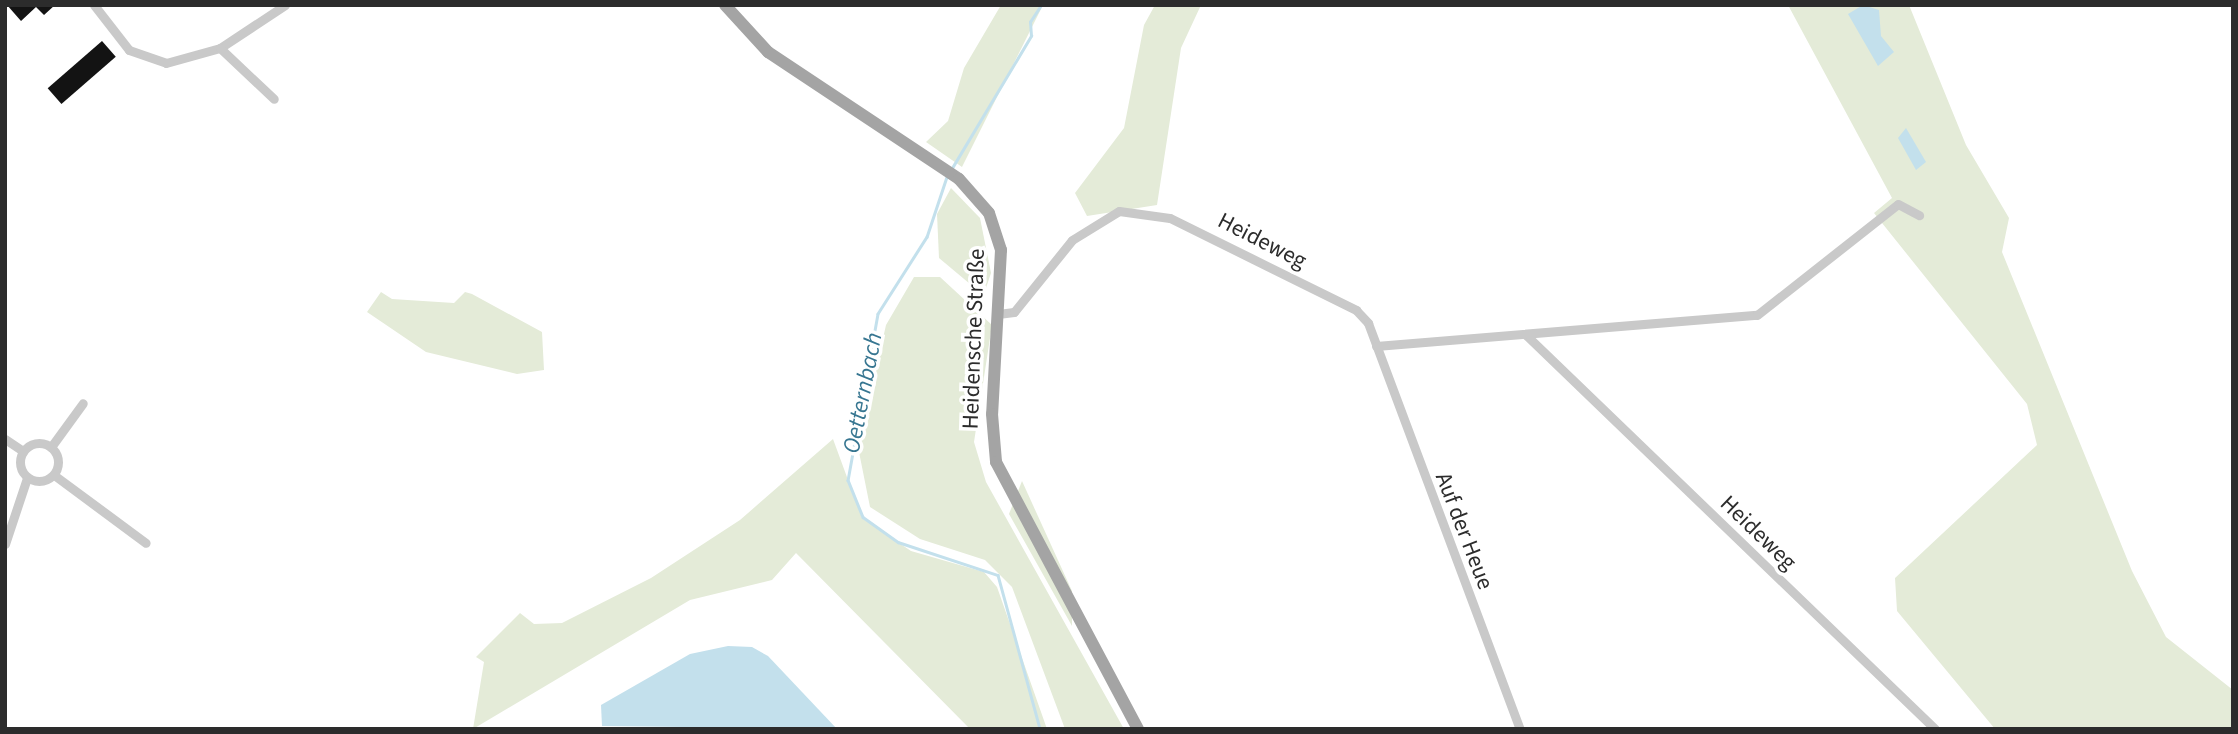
<!DOCTYPE html>
<meta charset="utf-8">
<style>
body{margin:0}
#map{position:relative;width:2238px;height:734px;overflow:hidden;background:#fff;font-family:"Source Sans 3",sans-serif}
div>[style]{position:absolute}
[style*='--x']{left:calc(var(--x)*1px);top:calc(var(--y)*1px);width:calc(var(--w)*1px);rotate:calc(var(--a)*1deg)}
.green>*{inset:0;background:#e4ebd8}
.water>*{inset:0;background:#c3e0ec}
.stream>*{height:2.5px;margin:-1.25px;padding:0 1.25px;transform-origin:1.25px;border-radius:1.25px;background:#c3e0ec}
.building>*{inset:0;background:#131313;transform-origin:0 0}
.minor>*{height:9px;margin:-4.5px;padding:0 4.5px;transform-origin:4.5px;border-radius:4.5px;background:#c9c9c9}
.minor>.ring{margin:-4.5px;padding:0;box-sizing:content-box;background:none;border:9px solid #c9c9c9;border-radius:50%}
.major>*{height:12px;margin:-6px;padding:0 6px;transform-origin:6px;border-radius:6px;background:#a4a4a4}
span{translate:-50% -50%;white-space:nowrap;text-align:center;line-height:1.15;-webkit-text-stroke:7px #fff;paint-order:stroke}
.street-label{font-size:23px;color:#2c2c2c}
.water-label{font-size:24px;color:#377691;font-style:italic}
.frame{position:absolute;inset:0;border:7px solid #2c2c2c;pointer-events:none}
</style>
<div id="map">
<div class="green">
<i style="clip-path:polygon(1001px 5px,1043px 5px,962px 167px,926px 142px,948px 121px,964px 68px)"></i>
<i style="clip-path:polygon(1155px 5px,1201px 5px,1181px 48px,1157px 205px,1087px 216px,1075px 193px,1124px 128px,1144px 25px)"></i>
<i style="clip-path:polygon(1788px 5px,1909px 5px,1966px 145px,2009px 218px,2002px 252px,2132px 571px,2166px 637px,2233px 690px,2233px 729px,1995px 729px,1897px 611px,1895px 578px,2037px 445px,2027px 404px,1874px 213px,1892px 198px)"></i>
<i style="clip-path:polygon(951px 188px,980px 218px,991px 273px,986px 288px,976px 289px,939px 258px,937px 214px)"></i>
<i style="clip-path:polygon(914px 277px,940px 277px,992px 325px,974px 442px,986px 482px,1124px 729px,1065px 729px,1012px 587px,985px 560px,920px 539px,870px 507px,859px 452px,865px 418px,886px 325px)"></i>
<i style="clip-path:polygon(381px 292px,392px 299px,454px 303px,465px 292px,472px 294px,542px 332px,544px 370px,517px 374px,426px 352px,367px 312px)"></i>
<i style="clip-path:polygon(833px 439px,862px 518px,911px 551px,984px 572px,997px 587px,1047px 729px,970px 729px,796px 553px,772px 580px,690px 600px,473px 729px,484px 662px,476px 657px,520px 613px,534px 624px,562px 623px,651px 578px,740px 520px)"></i>
<i style="clip-path:polygon(1022px 481px,1072px 591px,1072px 626px,1009px 514px)"></i>
</div>
<div class="water">
<i style="clip-path:polygon(1863px 5px,1879px 10px,1881px 36px,1894px 52px,1878px 66px,1848px 14px)"></i>
<i style="clip-path:polygon(1906px 128px,1926px 162px,1916px 170px,1898px 138px)"></i>
<i style="clip-path:polygon(728px 646px,752px 647px,768px 656px,837px 729px,602px 726px,601px 705px,690px 654px)"></i>
</div>
<div class="stream">
<i style="--x:952;--y:168;--w:154;--a:-59.1"></i>
<i style="--x:1031;--y:36;--w:14;--a:-94"></i>
<i style="--x:1030;--y:22;--w:20;--a:-57"></i>
<i style="--x:947;--y:177;--w:63;--a:108.4"></i>
<i style="--x:927;--y:237;--w:91;--a:122.5"></i>
<i style="--x:878;--y:314;--w:169;--a:100.2"></i>
<i style="--x:848;--y:480;--w:40;--a:68"></i>
<i style="--x:863;--y:517;--w:43;--a:35.5"></i>
<i style="--x:898;--y:542;--w:105;--a:18.3"></i>
<i style="--x:998;--y:575;--w:160;--a:74.7"></i>
</div>
<div class="building">
<i style="clip-path:polygon(7px 5px,55px 5px,44px 15px,36px 7px,21px 21px)"></i>
<i style="left:102px;top:41px;width:21px;height:72px;rotate:49deg"></i>
</div>
<div class="minor">
<i style="--x:94;--y:5;--w:57;--a:52.1"></i>
<i style="--x:129;--y:50;--w:39;--a:19"></i>
<i style="--x:166;--y:63;--w:56;--a:-15.5"></i>
<i style="--x:220;--y:48;--w:78;--a:-33.5"></i>
<i style="--x:220;--y:48;--w:74;--a:43.4"></i>
<i style="--x:998;--y:314;--w:16;--a:-7"></i>
<i style="--x:1014;--y:312;--w:92;--a:-51.1"></i>
<i style="--x:1072;--y:240;--w:55;--a:-31.7"></i>
<i style="--x:1119;--y:211;--w:51;--a:7.8"></i>
<i style="--x:1170;--y:218;--w:208;--a:26.3"></i>
<i style="--x:1356;--y:310;--w:18;--a:47"></i>
<i style="--x:1368;--y:323;--w:434;--a:69.5"></i>
<i style="--x:1526;--y:335;--w:568;--a:43.93"></i>
<i style="--x:1376;--y:346;--w:382;--a:-4.7"></i>
<i style="--x:1757;--y:315;--w:179;--a:-38.2"></i>
<i style="--x:1898;--y:204;--w:24;--a:28"></i>
<i style="--x:5;--y:439;--w:22;--a:34"></i>
<i class="ring" style="left:20px;top:443px;width:29px;height:29px"></i>
<i style="--x:51;--y:447;--w:54;--a:-54"></i>
<i style="--x:54;--y:475;--w:114;--a:36.5"></i>
<i style="--x:5;--y:544;--w:70;--a:-71.6"></i>
</div>
<div class="major">
<i style="--x:725;--y:5;--w:64;--a:47.5"></i>
<i style="--x:768;--y:52;--w:229;--a:33.6"></i>
<i style="--x:959;--y:179;--w:45;--a:48.6"></i>
<i style="--x:989;--y:213;--w:39;--a:72"></i>
<i style="--x:1001;--y:250;--w:164;--a:93.1"></i>
<i style="--x:992;--y:414;--w:48;--a:85.2"></i>
<i style="--x:996;--y:462;--w:302;--a:62"></i>
</div>
<div class="street-label">
<span style="left:1262px;top:241px;rotate:27deg">Heideweg</span>
<span style="left:974px;top:339px;rotate:-88deg">Heidensche Straße</span>
<span style="left:1464px;top:531px;rotate:69deg">Auf der Heue</span>
<span style="left:1758px;top:533px;rotate:44deg">Heideweg</span>
</div>
<div class="water-label">
<span style="left:863px;top:393px;rotate:-79deg">Oetternbach</span>
</div>
<div class="frame"></div>
</div>
